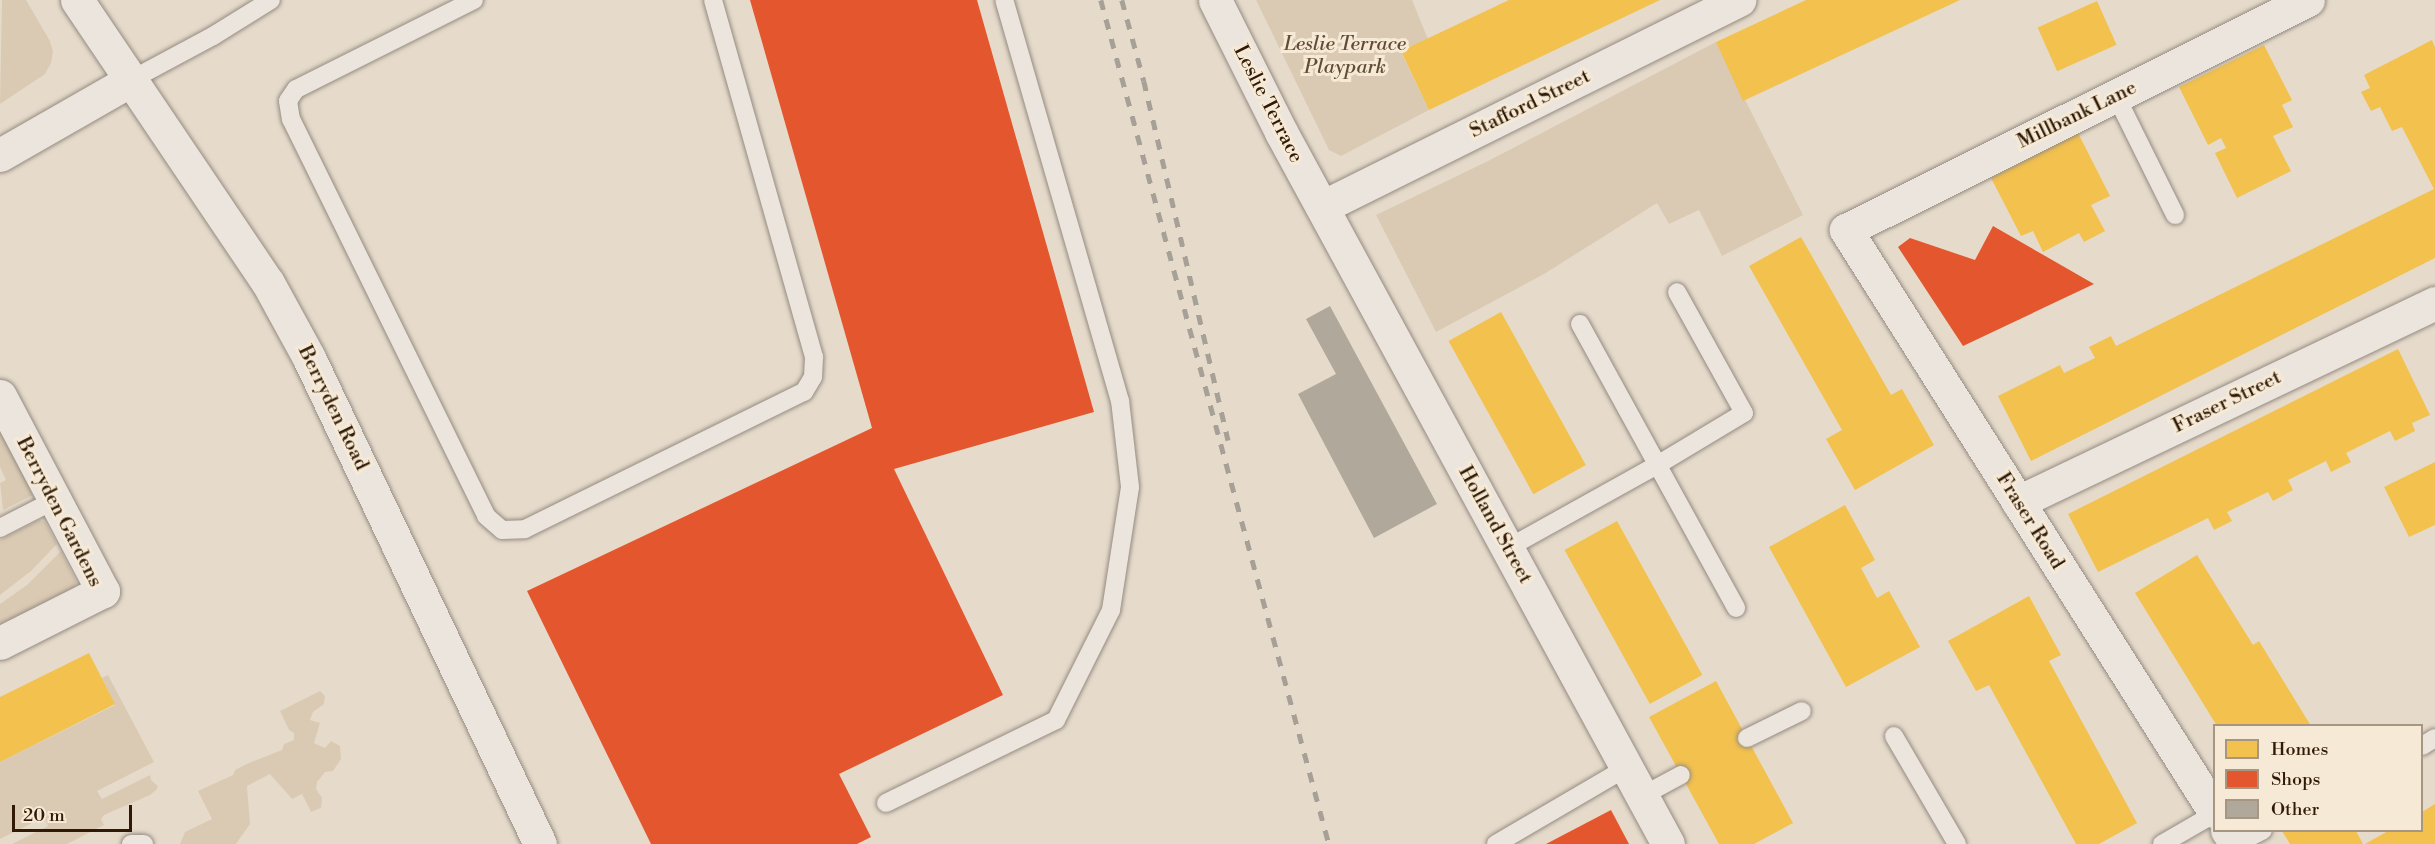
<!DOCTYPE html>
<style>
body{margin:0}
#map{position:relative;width:2435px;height:844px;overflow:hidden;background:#e6dbcb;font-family:"Libre Bodoni",serif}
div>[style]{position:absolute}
.green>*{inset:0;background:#dacab3}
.homes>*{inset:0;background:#f2c14e;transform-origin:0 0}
.shops>*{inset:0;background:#e4572e}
.building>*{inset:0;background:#b1a89c}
.roads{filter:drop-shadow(0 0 2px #958b80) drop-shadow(0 0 2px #958b80)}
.lane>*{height:18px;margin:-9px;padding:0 9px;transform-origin:9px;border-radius:9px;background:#ebe5dd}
.street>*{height:33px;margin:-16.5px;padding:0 16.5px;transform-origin:16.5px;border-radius:16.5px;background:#ebe5dd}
.secondary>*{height:33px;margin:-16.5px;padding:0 16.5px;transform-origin:16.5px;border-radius:16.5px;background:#ebe5dd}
.rail>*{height:4.5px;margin-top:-2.25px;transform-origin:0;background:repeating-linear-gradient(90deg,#a6a097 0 10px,transparent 0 20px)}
span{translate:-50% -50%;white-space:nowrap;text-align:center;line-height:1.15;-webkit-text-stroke:6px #f6ead6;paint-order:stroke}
.park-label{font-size:20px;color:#604b34;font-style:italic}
.street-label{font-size:20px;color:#301a05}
.legend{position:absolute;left:2213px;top:724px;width:210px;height:108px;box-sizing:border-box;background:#f6ead6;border:2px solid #a79782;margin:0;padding:8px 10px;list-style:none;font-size:18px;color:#301a05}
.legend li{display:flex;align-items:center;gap:12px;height:30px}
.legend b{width:30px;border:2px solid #a79782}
.scale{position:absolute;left:12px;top:805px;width:120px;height:27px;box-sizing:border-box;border:3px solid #301a05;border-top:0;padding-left:8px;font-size:18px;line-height:21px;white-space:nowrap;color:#301a05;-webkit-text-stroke:4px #f6ead6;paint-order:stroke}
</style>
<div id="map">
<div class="green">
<div style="clip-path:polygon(2px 0,26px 0,50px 41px,53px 52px,51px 63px,45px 74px,0 104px)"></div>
<div style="clip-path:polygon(1256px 0,1412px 0,1428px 39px,1401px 52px,1429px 110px,1341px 156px,1329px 150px)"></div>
<div style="clip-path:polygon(1716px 42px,1803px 215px,1722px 256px,1699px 210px,1669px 224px,1657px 203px,1544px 274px,1436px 332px,1376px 215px,1486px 162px)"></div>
<div style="clip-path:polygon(0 430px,33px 495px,3px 510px,0 483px,6px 480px,0 467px)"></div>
<div style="clip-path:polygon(39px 520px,45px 522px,57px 544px,31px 571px,0 595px,0 540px)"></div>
<div style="clip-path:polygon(61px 551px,76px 581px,75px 588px,0 626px,0 604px,27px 585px)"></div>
<div style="clip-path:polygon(108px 675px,154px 762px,97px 791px,102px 799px,150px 775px,151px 780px,158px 786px,157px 789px,150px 795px,104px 815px,101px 819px,104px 825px,67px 844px,12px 844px,48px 826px,44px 817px,0 839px,0 762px,115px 705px,102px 678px)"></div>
<div style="clip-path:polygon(320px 691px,325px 696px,324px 704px,313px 712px,310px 720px,320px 723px,314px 743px,325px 748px,331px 741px,340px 746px,341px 759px,333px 771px,325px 772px,317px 782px,316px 789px,322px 798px,321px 808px,311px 812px,302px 794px,292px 799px,270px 774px,247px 786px,250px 824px,236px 844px,180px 844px,185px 832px,212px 819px,198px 791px,233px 775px,235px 770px,249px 763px,282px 750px,284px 744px,294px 740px,294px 733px,289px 730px,280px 711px)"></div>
</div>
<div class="homes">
<div style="clip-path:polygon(1509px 0,1660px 0,1429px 110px,1401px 51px)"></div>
<div style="clip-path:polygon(1806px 0,1960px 0,1743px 101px,1716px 42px)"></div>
<div style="left:2097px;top:1px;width:48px;height:65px;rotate:66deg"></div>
<div style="clip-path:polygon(2432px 40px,2435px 47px,2435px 258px,2031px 461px,1998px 396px,2060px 365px,2064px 373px,2095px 358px,2089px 347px,2111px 336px,2116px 346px,2434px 189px,2402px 127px,2392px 131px,2380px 107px,2371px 111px,2361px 92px,2370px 88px,2364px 75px)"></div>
<div style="clip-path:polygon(2264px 45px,2292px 100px,2282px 105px,2293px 127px,2273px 136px,2291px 171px,2237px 198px,2215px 153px,2226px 148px,2221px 138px,2208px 145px,2179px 87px)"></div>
<div style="clip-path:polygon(2078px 133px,2110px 196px,2091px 205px,2105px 231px,2084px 242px,2079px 233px,2043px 252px,2033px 231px,2021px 236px,1991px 178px)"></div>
<div style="clip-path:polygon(1801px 237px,1891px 395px,1902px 389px,1934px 445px,1855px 490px,1826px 439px,1842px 430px,1749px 266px)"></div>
<div style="left:1501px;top:312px;width:175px;height:60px;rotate:61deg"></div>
<div style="clip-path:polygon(2398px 349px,2430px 415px,2412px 423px,2415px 431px,2395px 441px,2390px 431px,2346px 453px,2351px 462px,2331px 472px,2326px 461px,2288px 480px,2293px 490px,2273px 501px,2268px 492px,2227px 512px,2232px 521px,2214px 530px,2208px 518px,2098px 572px,2068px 514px)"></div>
<div style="clip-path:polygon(2435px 462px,2435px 525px,2409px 537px,2384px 487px)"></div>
<div style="clip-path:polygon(1845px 505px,1875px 560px,1861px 568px,1877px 598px,1889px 591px,1920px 647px,1846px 687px,1769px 547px)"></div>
<div style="left:1617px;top:521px;width:176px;height:60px;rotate:61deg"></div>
<div style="clip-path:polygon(2197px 555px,2253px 645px,2259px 641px,2311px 726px,2217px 726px,2135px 593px)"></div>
<div style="clip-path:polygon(2029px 596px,2061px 655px,2049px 661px,2137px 823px,2099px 844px,2076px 844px,1989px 685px,1976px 691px,1948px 641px)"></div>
<div style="clip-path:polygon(89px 653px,115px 704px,0 762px,0 697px)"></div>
<div style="clip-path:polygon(1716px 681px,1793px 823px,1754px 844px,1719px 844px,1649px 717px)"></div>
<div style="clip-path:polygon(2435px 804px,2435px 844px,2365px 844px,2388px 831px,2421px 831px,2422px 812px)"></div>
<div style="clip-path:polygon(2282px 831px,2356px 831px,2363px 844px,2290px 844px)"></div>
</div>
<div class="shops">
<div style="clip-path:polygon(750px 0,977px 0,1094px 412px,894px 469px,1003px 695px,839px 774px,871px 837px,857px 844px,651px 844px,527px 591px,872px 428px)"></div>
<div style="clip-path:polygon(1993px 226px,2094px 284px,1963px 346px,1898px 247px,1910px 238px,1975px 260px)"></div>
<div style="clip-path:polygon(1611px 810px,1629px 844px,1546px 844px)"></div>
</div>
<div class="building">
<div style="clip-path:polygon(1330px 306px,1437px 504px,1374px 538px,1298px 394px,1336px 374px,1306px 319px)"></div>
</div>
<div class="roads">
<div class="lane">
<div style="left:474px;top:0;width:199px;rotate:153.4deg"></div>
<div style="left:296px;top:89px;width:14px;rotate:124deg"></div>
<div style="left:288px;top:101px;width:18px;rotate:81deg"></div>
<div style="left:291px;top:119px;width:442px;rotate:63.8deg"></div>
<div style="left:486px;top:516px;width:21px;rotate:41deg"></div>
<div style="left:502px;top:530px;width:23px;rotate:-2deg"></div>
<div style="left:525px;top:529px;width:311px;rotate:-26.2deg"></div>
<div style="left:804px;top:392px;width:17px;rotate:-59deg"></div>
<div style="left:813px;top:377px;width:20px;rotate:-87deg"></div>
<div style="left:814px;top:357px;width:371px;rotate:-105.8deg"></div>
<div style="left:131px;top:80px;width:93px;rotate:-28.2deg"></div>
<div style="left:213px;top:36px;width:68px;rotate:-31.8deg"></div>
<div style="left:2116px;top:96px;width:133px;rotate:63.6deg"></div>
<div style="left:1580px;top:324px;width:324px;rotate:61.2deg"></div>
<div style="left:0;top:528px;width:62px;rotate:-27deg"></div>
<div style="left:1508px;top:548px;width:173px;rotate:-29.1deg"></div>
<div style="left:1659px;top:464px;width:99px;rotate:-31deg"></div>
<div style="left:1744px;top:413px;width:138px;rotate:-119deg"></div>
<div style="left:1894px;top:736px;width:125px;rotate:59.7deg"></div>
<div style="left:1747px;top:738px;width:61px;rotate:-26.1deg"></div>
<div style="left:2422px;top:746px;width:15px;rotate:-32deg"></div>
<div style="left:1642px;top:796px;width:44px;rotate:-28.3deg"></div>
<div style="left:886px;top:803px;width:189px;rotate:-26deg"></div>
<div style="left:1056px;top:720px;width:123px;rotate:-63.4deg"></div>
<div style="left:1111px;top:610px;width:124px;rotate:-81.2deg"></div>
<div style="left:1130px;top:487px;width:87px;rotate:-96.6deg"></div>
<div style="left:1120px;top:401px;width:417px;rotate:-106.1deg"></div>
<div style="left:131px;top:844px;width:13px"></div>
<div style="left:1496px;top:844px;width:151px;rotate:-30.3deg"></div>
<div style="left:2162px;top:844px;width:60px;rotate:-30deg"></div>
<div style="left:2236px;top:844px;width:30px;rotate:-27deg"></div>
</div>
<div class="street">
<div style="left:1215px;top:0;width:148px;rotate:63.4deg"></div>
<div style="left:1281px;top:132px;width:810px;rotate:61.47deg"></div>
<div style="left:0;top:155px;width:151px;rotate:-29.8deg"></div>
<div style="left:1322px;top:207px;width:466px;rotate:-26.4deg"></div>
<div style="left:0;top:396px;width:221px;rotate:62.2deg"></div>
<div style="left:103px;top:591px;width:115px;rotate:153.2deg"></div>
<div style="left:2018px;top:502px;width:462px;rotate:-25.5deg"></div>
<div style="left:2214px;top:811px;width:688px;rotate:-122.35deg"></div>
<div style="left:1846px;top:230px;width:516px;rotate:-26.47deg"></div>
<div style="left:2227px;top:830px;width:17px;rotate:57deg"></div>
</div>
<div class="secondary">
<div style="left:77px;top:0;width:341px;rotate:56deg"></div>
<div style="left:268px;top:283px;width:85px;rotate:61.3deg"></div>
<div style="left:309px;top:358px;width:538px;rotate:64.58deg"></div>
</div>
</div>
<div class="rail">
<div style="left:1101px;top:0;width:874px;rotate:74.88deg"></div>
<div style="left:1122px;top:0;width:84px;rotate:74.8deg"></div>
<div style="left:1144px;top:81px;width:369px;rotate:76.8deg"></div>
</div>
<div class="park-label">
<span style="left:1345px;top:56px">Leslie Terrace<br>Playpark</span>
</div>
<div class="street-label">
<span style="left:1268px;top:104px;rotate:63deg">Leslie Terrace</span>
<span style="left:1530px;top:104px;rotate:-26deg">Stafford Street</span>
<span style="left:2077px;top:115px;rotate:-26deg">Millbank Lane</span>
<span style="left:2227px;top:402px;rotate:-26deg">Fraser Street</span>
<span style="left:333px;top:408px;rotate:64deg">Berryden Road</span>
<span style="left:59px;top:512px;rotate:63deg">Berryden Gardens</span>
<span style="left:2030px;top:521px;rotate:58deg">Fraser Road</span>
<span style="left:1495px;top:525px;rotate:61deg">Holland Street</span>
</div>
<ul class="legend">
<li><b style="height:16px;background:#f2c14e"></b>Homes</li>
<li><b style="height:16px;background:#e4572e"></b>Shops</li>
<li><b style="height:16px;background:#b1a89c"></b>Other</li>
</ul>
<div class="scale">20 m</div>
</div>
